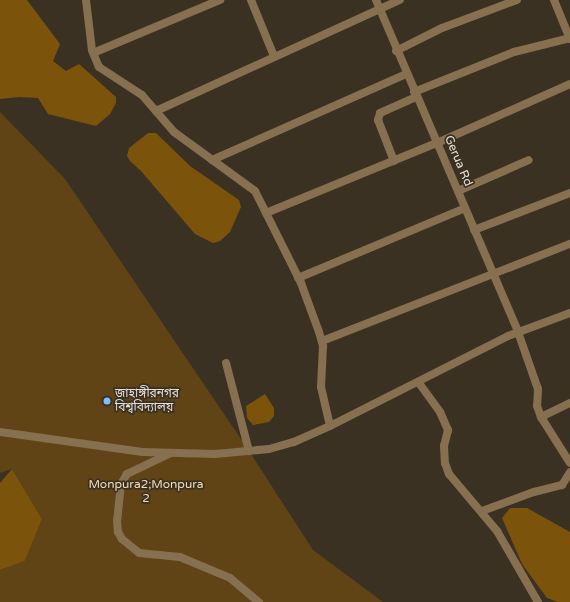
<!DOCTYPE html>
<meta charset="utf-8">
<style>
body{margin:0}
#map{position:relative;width:570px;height:602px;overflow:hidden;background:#3b3123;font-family:"Varela Round","Noto Sans Bengali",sans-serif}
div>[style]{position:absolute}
.green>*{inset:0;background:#604415}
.water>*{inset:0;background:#7b530a}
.minor>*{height:8px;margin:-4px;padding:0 4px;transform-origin:4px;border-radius:4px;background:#867050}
.dots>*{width:11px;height:11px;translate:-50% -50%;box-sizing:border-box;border:2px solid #3b3123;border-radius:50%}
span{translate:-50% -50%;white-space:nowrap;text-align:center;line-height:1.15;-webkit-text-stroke:3.5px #3b3123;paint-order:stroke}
.street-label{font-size:12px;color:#e5dfd6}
.poi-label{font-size:12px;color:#e5dfd6}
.left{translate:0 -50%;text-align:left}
.park-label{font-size:12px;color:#f7dbb4}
</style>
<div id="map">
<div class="green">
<div style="clip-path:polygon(0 112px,65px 179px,249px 451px,313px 550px,383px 602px,0 602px,0 570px,25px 561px,42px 519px,12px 469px,0 473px)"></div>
</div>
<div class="water">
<div style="clip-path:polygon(0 0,27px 0,60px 44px,53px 61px,66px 71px,79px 64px,116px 97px,116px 103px,110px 114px,96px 126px,48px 114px,38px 98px,19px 97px,0 99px)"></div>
<div style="clip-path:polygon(148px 133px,156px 133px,190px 166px,239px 200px,241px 207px,230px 232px,220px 241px,213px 243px,195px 234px,141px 171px,130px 161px,127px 156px,129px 148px)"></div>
<div style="clip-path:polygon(265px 394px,274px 408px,274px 416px,269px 422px,253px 425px,247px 418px,246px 406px)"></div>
<div style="clip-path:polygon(12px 469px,42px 519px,25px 561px,0 570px,0 483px)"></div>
<div style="clip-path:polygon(510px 508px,527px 508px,570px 532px,570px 602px,558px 602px,547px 598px,522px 564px,502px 518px)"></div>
</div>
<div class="minor">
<div style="left:86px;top:0;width:50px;rotate:83.2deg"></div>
<div style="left:92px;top:50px;width:18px;rotate:68deg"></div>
<div style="left:99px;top:67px;width:51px;rotate:33.1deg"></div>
<div style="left:142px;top:95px;width:49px;rotate:49.1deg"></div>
<div style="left:174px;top:132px;width:100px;rotate:36.1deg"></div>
<div style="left:255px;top:191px;width:103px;rotate:63.4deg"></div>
<div style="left:301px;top:283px;width:52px;rotate:69.8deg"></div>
<div style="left:319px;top:332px;width:15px;rotate:74deg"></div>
<div style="left:323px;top:346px;width:41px;rotate:92.8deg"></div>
<div style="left:321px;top:387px;width:40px;rotate:77deg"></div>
<div style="left:251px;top:0;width:61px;rotate:67.7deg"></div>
<div style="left:376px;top:0;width:361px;rotate:66.8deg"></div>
<div style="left:518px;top:332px;width:60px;rotate:70.7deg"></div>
<div style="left:538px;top:389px;width:17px;rotate:93deg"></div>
<div style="left:537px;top:406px;width:12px;rotate:70deg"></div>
<div style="left:541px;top:417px;width:32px;rotate:-26deg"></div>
<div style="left:554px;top:0;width:42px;rotate:67.7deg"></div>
<div style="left:396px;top:51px;width:51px;rotate:-26.6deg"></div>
<div style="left:442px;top:28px;width:80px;rotate:-20.5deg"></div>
<div style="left:93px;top:53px;width:138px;rotate:-22.7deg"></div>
<div style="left:414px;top:92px;width:108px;rotate:-21.8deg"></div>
<div style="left:514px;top:52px;width:58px;rotate:-14deg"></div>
<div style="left:156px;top:111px;width:268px;rotate:-24.5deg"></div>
<div style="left:212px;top:160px;width:212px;rotate:-23.9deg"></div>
<div style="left:394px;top:161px;width:44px;rotate:-111.3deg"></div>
<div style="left:378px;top:120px;width:7px;rotate:-74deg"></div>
<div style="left:380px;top:113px;width:39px;rotate:-24deg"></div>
<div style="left:458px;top:191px;width:77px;rotate:-23.6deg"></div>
<div style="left:266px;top:213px;width:185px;rotate:-22.3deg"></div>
<div style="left:437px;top:143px;width:145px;rotate:-23.9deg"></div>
<div style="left:474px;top:230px;width:103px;rotate:-21.1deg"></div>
<div style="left:298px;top:278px;width:181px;rotate:-22.7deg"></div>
<div style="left:322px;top:341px;width:266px;rotate:-21.4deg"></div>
<div style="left:226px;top:363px;width:91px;rotate:75.4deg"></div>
<div style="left:419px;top:383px;width:36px;rotate:54deg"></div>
<div style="left:440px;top:412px;width:20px;rotate:66deg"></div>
<div style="left:448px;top:430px;width:16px;rotate:104deg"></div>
<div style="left:444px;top:446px;width:17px;rotate:87deg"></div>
<div style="left:445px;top:463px;width:12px;rotate:70deg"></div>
<div style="left:449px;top:474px;width:75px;rotate:49.9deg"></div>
<div style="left:497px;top:531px;width:82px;rotate:60deg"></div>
<div style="left:541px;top:417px;width:54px;rotate:57.8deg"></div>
<div style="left:0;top:432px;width:144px;rotate:8deg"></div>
<div style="left:143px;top:452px;width:72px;rotate:1.6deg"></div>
<div style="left:215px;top:454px;width:54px;rotate:-5.3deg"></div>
<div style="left:269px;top:449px;width:26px;rotate:-16deg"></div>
<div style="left:294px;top:442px;width:39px;rotate:-24deg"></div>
<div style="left:330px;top:426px;width:199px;rotate:-26.8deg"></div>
<div style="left:508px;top:336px;width:66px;rotate:-20.4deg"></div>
<div style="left:169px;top:454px;width:47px;rotate:154.5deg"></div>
<div style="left:127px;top:474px;width:12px;rotate:121deg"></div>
<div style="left:121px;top:484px;width:37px;rotate:96deg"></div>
<div style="left:117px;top:521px;width:11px;rotate:85deg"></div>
<div style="left:118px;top:532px;width:8px;rotate:60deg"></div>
<div style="left:122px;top:539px;width:22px;rotate:39deg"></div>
<div style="left:139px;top:553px;width:41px;rotate:5.6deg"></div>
<div style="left:180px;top:557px;width:54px;rotate:22.8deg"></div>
<div style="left:230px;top:578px;width:38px;rotate:40deg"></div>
<div style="left:482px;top:511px;width:55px;rotate:-20.1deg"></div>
<div style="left:534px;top:492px;width:29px;rotate:-14deg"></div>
<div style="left:562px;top:485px;width:15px;rotate:-58deg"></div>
</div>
<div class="dots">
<div style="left:107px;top:401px;background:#85bbfb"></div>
</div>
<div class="street-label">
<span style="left:458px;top:161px;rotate:67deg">Gerua Rd</span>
</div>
<div class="poi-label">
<span class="left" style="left:115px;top:401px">জাহাঙ্গীরনগর<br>বিশ্ববিদ্যালয়</span>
</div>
<div class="park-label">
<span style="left:146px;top:492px">Monpura2;Monpura<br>2</span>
</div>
</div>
